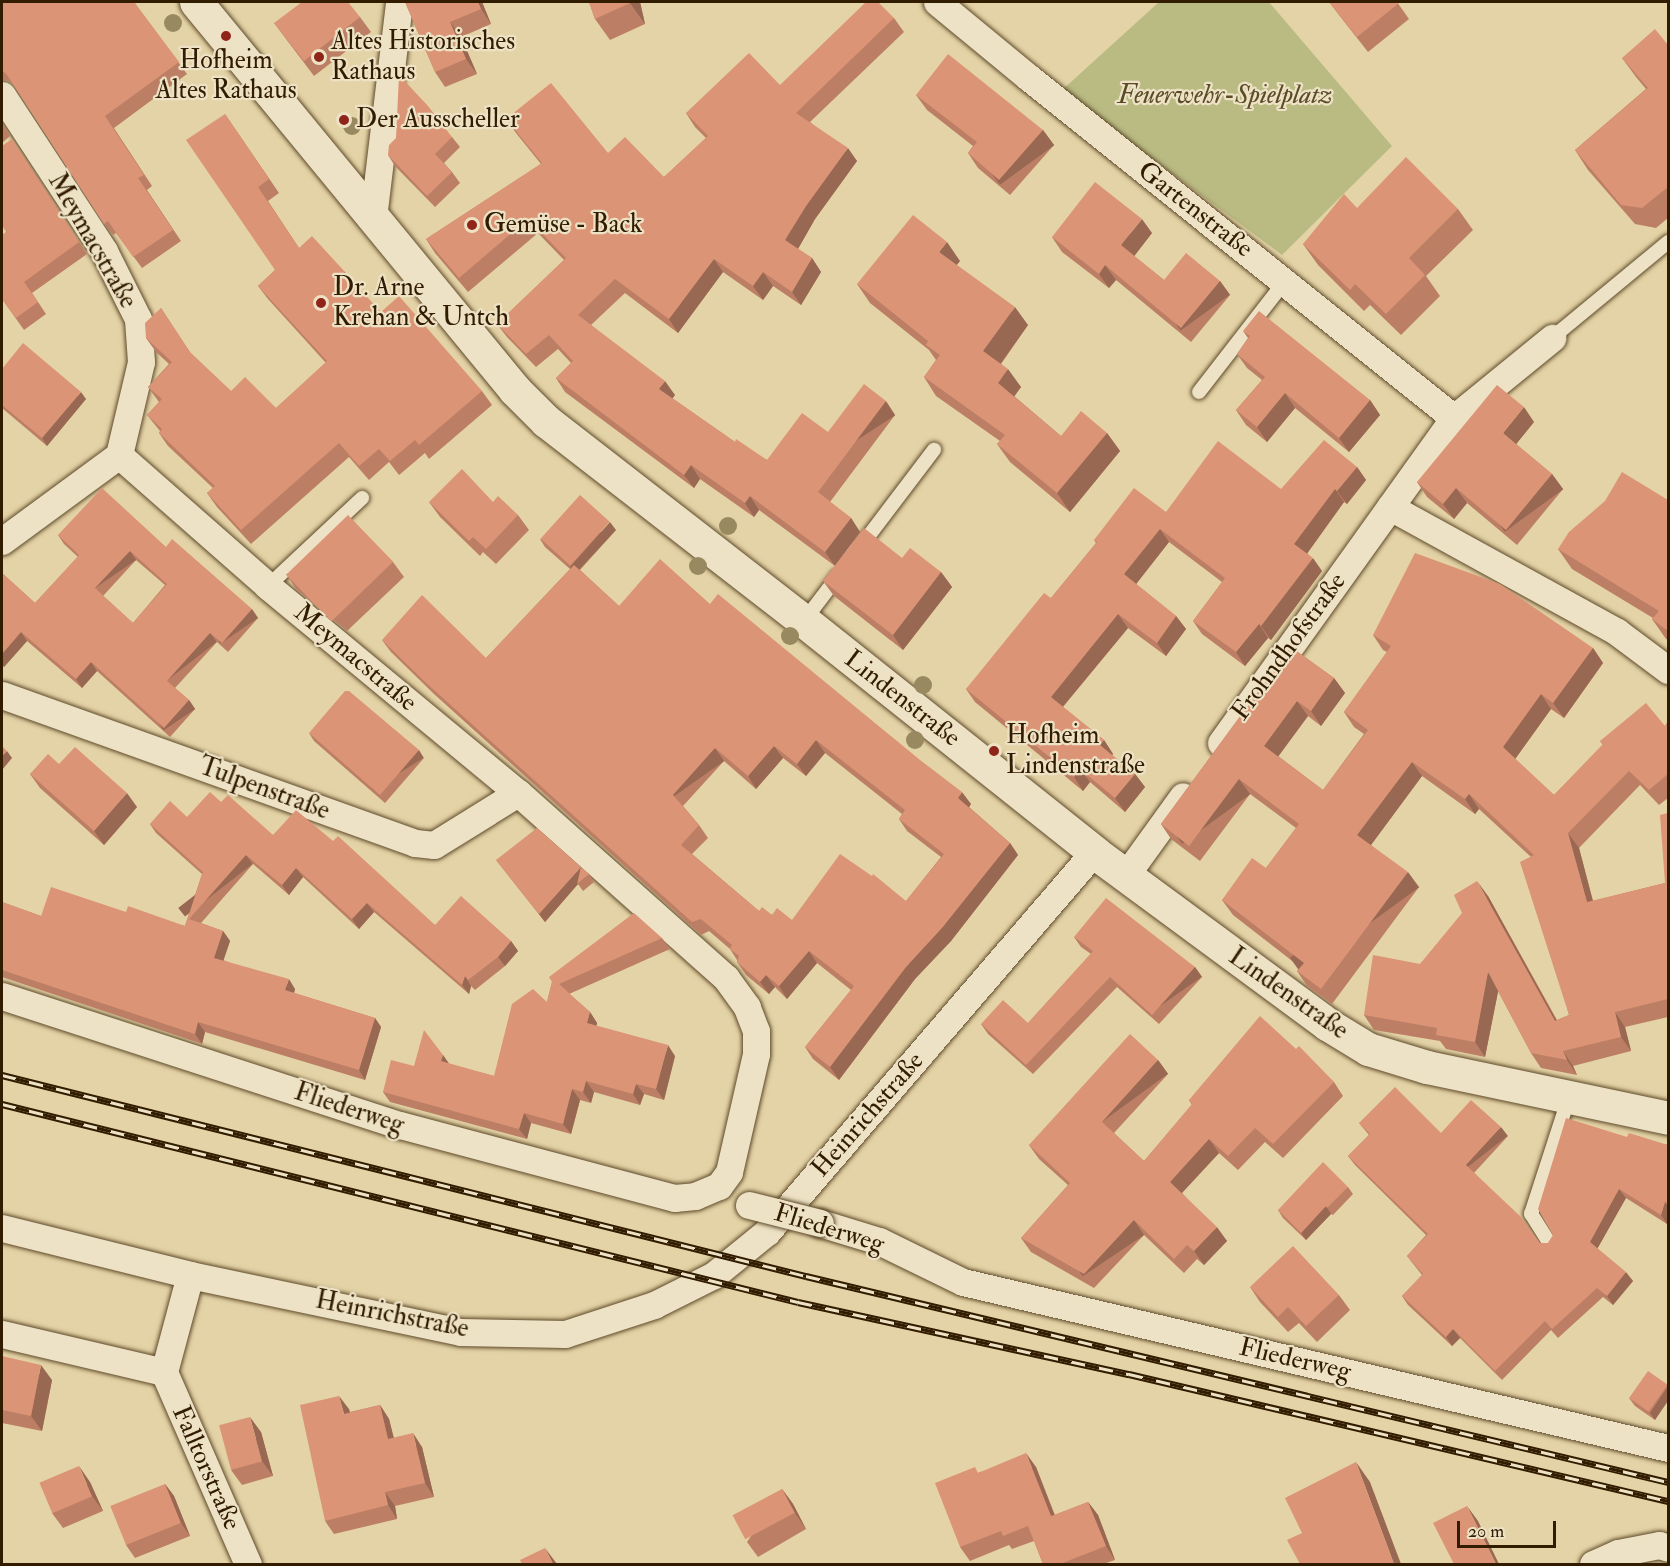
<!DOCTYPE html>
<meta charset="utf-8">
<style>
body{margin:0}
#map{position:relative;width:1670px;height:1566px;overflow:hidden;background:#e4d3a6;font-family:"IM FELL Double Pica",serif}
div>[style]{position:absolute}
.green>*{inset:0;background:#b9bb83}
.roads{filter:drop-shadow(0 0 2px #5e4a2a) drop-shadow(0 0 2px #5e4a2a)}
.lane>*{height:14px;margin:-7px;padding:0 7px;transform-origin:7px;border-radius:7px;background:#ede2c5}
.street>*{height:27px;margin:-13.5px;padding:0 13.5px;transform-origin:13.5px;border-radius:13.5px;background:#ede2c5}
.secondary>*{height:33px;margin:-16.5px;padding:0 16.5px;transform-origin:16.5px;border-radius:16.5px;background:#ede2c5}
.rail>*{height:7px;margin-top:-3.5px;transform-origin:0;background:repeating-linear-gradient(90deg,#ede2c5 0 14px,#311c00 0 28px);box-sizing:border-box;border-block:2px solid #311c00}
.bridges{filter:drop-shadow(0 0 2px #5e4a2a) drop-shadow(0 0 2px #5e4a2a)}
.street-bridge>*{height:27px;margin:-13.5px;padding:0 13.5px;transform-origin:13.5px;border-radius:13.5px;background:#ede2c5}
.trees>*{width:18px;height:18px;margin:-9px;border-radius:50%;background:#988960}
.wall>*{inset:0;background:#bc7f65}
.shaded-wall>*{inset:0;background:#996852;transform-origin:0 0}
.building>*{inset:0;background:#db9475;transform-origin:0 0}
.dots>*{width:16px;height:16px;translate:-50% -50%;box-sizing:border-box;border:3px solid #ede2c5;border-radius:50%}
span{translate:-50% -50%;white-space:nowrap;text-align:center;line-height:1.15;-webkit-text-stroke:4.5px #ede2c5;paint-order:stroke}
.poi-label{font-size:26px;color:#311c00}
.left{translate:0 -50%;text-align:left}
.park-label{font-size:26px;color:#5a4c27;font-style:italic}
.street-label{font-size:26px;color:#311c00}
.frame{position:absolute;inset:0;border:3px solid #311c00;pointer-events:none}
.scale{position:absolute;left:1457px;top:1521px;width:99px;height:27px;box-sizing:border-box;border:3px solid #311c00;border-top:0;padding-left:8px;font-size:18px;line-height:21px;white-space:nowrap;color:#311c00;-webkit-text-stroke:4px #ede2c5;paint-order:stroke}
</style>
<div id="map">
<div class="green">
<div style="clip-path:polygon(1159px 2px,1269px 2px,1392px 146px,1282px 255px,1061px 91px)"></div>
</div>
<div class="roads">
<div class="lane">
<div style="left:1552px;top:338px;width:151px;rotate:-39.6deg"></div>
<div style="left:1199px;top:392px;width:140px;rotate:-52.2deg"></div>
<div style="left:861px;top:546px;width:121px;rotate:-52.8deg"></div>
<div style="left:268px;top:586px;width:129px;rotate:-43.1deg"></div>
<div style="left:804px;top:621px;width:56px;rotate:-52.9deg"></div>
<div style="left:1550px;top:1244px;width:36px;rotate:-122deg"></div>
<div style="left:1531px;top:1214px;width:123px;rotate:-72deg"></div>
</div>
<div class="street">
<div style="left:937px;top:2px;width:118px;rotate:39.5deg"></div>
<div style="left:1028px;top:77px;width:546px;rotate:38.68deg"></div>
<div style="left:2px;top:95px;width:186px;rotate:56.8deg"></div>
<div style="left:104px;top:251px;width:76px;rotate:63.4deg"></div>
<div style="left:138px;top:319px;width:43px;rotate:86deg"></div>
<div style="left:141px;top:362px;width:96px;rotate:103.3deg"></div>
<div style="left:373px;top:218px;width:218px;rotate:-83.1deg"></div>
<div style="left:1390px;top:507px;width:259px;rotate:28.8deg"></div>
<div style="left:1617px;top:632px;width:64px;rotate:36.7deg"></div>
<div style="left:2px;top:541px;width:145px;rotate:-36.3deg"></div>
<div style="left:2px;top:695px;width:439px;rotate:19.7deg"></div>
<div style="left:415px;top:843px;width:19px;rotate:6deg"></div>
<div style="left:434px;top:845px;width:99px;rotate:-31.8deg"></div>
<div style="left:1221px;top:743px;width:400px;rotate:-54.4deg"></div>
<div style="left:1454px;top:418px;width:127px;rotate:-39.2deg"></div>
<div style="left:1126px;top:875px;width:97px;rotate:-54.2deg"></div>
<div style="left:2px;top:996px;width:418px;rotate:18deg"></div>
<div style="left:400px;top:1125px;width:284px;rotate:14.9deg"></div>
<div style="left:674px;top:1198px;width:21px;rotate:-5deg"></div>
<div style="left:695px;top:1196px;width:26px;rotate:-23deg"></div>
<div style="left:719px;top:1186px;width:17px;rotate:-54deg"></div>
<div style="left:729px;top:1172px;width:121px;rotate:-77.1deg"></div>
<div style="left:756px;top:1054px;width:23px;rotate:-90deg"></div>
<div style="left:756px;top:1031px;width:26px;rotate:-111deg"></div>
<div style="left:747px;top:1007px;width:36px;rotate:-126deg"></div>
<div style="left:726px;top:978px;width:278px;rotate:-138.3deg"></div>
<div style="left:518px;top:793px;width:325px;rotate:-140.4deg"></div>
<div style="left:268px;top:586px;width:198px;rotate:-138.7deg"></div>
<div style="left:820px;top:1223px;width:62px;rotate:17deg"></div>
<div style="left:879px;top:1241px;width:93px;rotate:26deg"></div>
<div style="left:963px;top:1282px;width:724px;rotate:13.25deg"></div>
<div style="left:2px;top:1228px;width:194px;rotate:14deg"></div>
<div style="left:190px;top:1275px;width:276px;rotate:11.9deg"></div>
<div style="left:460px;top:1332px;width:105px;rotate:1.1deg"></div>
<div style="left:565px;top:1334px;width:94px;rotate:-18deg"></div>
<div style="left:654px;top:1305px;width:67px;rotate:-26.6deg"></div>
<div style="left:714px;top:1275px;width:68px;rotate:-39.1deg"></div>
<div style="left:767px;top:1232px;width:501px;rotate:-49.29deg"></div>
<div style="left:2px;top:1334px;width:166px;rotate:13.2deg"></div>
<div style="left:164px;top:1372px;width:210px;rotate:66.4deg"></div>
<div style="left:164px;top:1372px;width:100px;rotate:-75deg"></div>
<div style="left:1593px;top:1564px;width:27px;rotate:-24deg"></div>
<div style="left:1618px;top:1553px;width:42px;rotate:-11deg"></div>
<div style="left:1659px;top:1545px;width:9px;rotate:18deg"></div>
</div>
<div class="secondary">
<div style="left:196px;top:2px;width:502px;rotate:50.57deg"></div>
<div style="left:515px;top:390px;width:44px;rotate:45deg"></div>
<div style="left:546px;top:421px;width:326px;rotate:37.8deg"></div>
<div style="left:804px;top:621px;width:371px;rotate:38.5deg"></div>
<div style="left:1094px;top:852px;width:290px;rotate:36.4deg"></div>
<div style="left:1327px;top:1024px;width:48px;rotate:31.4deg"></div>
<div style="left:1368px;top:1049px;width:62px;rotate:17deg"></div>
<div style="left:1427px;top:1067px;width:246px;rotate:11.9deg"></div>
</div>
</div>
<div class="rail">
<div style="left:2px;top:1075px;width:829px;rotate:14.04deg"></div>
<div style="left:806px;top:1276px;width:886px;rotate:13.44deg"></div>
<div style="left:2px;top:1104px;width:820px;rotate:13.97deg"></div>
<div style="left:798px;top:1302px;width:339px;rotate:12.3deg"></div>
<div style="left:1129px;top:1374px;width:554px;rotate:13.26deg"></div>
</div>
<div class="bridges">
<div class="street-bridge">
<div style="left:749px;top:1205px;width:73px;rotate:14.2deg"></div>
</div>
</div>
<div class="trees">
<div style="left:173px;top:23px"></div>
<div style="left:352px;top:126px"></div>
<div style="left:728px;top:526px"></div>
<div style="left:698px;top:566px"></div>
<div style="left:790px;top:636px"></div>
<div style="left:923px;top:685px"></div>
<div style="left:915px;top:740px"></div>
</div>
<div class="wall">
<div style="clip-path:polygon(2px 2px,134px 2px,187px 74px,114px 128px,152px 186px,147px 190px,181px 241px,142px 268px,116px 233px,113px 235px,104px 224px,14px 85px,9px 81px,2px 80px)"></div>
<div style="clip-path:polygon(405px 2px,482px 2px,491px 24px,461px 37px,477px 74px,445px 87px,435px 72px)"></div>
<div style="clip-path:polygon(589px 2px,640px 2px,645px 24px,610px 40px,595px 19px)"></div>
<div style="clip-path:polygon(1329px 2px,1397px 2px,1409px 19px,1368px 52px,1339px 15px)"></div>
<div style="clip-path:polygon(360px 17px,371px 32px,314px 76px,274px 23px)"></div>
<div style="clip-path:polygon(894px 18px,904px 32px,810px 122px,857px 161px,815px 219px,798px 249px,812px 258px,821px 272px,801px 305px,773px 286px,763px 300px,723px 272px,678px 333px,625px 293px,591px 325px,675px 395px,672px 398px,735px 442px,767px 460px,828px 432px,895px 415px,830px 502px,851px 518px,860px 532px,835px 566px,759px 510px,754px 517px,700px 479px,694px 488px,565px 392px,556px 378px,571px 363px,558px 349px,536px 367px,507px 337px,497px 324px,564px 260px,538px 233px,468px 292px,435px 253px,426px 239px,541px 164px,516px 133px,506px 119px,608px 153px,664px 177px,706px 138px,695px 127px,686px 113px,780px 85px)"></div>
<div style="clip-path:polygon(1668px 45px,1668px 218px,1656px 228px,1635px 224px,1588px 170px,1575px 150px,1646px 89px,1636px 77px,1622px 58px)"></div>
<div style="clip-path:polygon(916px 95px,1043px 130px,1054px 145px,1010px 195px,978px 168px,968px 153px,973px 146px,927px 110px)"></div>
<div style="clip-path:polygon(225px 114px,279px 193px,268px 201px,299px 248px,345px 272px,354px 286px,381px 312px,482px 391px,492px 405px,429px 459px,425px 453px,399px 475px,389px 462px,369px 480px,349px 457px,251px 544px,217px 507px,207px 493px,213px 488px,168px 446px,159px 433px,160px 431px,147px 415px,159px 402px,148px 387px,169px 364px,156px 352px,146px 338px,161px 308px,191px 354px,231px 391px,276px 408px,326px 363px,268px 299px,258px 286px,275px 270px)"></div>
<div style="clip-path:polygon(2px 122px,10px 136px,2px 143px)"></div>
<div style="clip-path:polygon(452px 137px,460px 147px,444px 163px,452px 172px,460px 183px,435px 207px,395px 166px,388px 155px)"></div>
<div style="clip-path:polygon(20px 151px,87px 254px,32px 293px,46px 314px,24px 330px,2px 299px,6px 232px)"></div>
<div style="clip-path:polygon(1357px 208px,1458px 209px,1473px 230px,1426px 276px,1440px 296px,1401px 335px,1370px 305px,1364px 311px,1318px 265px,1303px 244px)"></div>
<div style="clip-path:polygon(1152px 233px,1134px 256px,1164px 280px,1220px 281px,1230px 295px,1191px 342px,1116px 280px,1109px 288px,1062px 252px,1052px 237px)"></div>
<div style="clip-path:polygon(960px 261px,956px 265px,1028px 325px,1001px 364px,1021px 387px,1014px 396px,1061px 436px,1107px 433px,1120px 451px,1070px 512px,1010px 462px,997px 444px,1000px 441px,936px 396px,924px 377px,936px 360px,929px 350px,870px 303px,857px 284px)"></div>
<div style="clip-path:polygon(1243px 331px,1370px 400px,1380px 415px,1349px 452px,1295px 408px,1267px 442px,1246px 425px,1236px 410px,1262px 380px,1247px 368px,1237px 354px,1248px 338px)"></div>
<div style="clip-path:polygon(2px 369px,86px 399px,47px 446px,2px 408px)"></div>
<div style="clip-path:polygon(1534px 422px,1516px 444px,1552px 474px,1563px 489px,1517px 545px,1467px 503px,1454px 519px,1427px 497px,1417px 482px)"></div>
<div style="clip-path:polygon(1357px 467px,1366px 480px,1347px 504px,1344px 502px,1307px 553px,1322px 571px,1271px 640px,1268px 638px,1245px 666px,1202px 634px,1193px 621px,1222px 582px,1169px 542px,1136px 584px,1176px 616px,1186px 629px,1166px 656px,1128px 628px,1063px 707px,1104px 740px,1113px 754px,1112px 755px,1135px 774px,1145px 787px,1125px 812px,1090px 782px,1083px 791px,975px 702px,966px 689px,1051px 598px,1096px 543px,1094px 540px,1166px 512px,1281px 489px)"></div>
<div style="clip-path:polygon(1668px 500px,1668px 640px,1666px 639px,1652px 619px,1653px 618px,1572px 569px,1558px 549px)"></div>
<div style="clip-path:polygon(429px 502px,493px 502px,518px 515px,529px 530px,496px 564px,483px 552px,480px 556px,440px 517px)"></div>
<div style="clip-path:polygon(evenodd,616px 530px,580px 570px,619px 606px,710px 604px,971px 804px,969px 807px,1010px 843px,1018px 855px,951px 941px,915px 979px,839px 1080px,813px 1059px,805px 1047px,851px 990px,817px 963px,787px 999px,775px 987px,769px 994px,746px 975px,737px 962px,737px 960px,730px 949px,709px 931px,701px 935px,434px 694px,391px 652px,382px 640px,486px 658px,570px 569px,545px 547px,540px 539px,616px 530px,825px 753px,902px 814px,899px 819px,907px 831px,941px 857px,906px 901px,792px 920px,759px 911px,692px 854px,708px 838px,699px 825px,683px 806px,724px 761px,756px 789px,783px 758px,806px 776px,825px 753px)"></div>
<div style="clip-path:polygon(evenodd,58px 535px,166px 547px,258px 618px,228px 652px,217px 642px,175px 688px,189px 700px,195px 709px,170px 737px,97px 671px,82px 688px,27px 641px,4px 667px,2px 665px,2px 573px,35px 603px,78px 557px,64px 544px,58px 535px,136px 560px,165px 585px,133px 623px,103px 596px,136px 560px)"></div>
<div style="clip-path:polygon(902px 558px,941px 572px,952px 587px,903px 650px,834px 596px,823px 581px)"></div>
<div style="clip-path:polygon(393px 562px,404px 577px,347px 631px,296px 589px,286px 574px)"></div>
<div style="clip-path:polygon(1373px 635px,1593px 648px,1603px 663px,1564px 718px,1551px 709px,1515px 759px,1554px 795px,1603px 745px,1600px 741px,1665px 726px,1668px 721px,1668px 798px,1659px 805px,1640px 785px,1579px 848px,1593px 901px,1665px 883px,1668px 813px,1668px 1017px,1625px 1027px,1631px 1051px,1573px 1066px,1577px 1075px,1541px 1068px,1531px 1053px,1498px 991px,1485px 1057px,1446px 1049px,1440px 1041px,1374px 1030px,1364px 1015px,1420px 964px,1488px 896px,1557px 1020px,1569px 1015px,1531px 857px,1479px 809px,1475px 814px,1422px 776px,1371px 845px,1419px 887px,1332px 1004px,1307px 986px,1297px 971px,1300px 967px,1233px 915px,1222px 900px,1266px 868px,1296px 828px,1250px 794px,1200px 861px,1171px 839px,1161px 824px,1291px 647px,1334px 678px,1345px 693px,1321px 726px,1308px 716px,1278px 756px,1323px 790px,1364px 734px,1354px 727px,1344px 712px,1387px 652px,1383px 650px)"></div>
<div style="clip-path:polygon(309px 733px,424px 758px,385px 803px,314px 741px)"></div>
<div style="clip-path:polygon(59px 764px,137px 807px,104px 845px,40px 788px,30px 774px)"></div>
<div style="clip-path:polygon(221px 802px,273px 835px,435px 925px,511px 941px,518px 951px,505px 966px,475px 990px,471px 986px,469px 994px,374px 912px,359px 929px,303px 877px,289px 895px,253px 864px,201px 923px,223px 931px,230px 941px,223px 960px,295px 989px,294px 993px,375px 1018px,381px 1027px,365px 1080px,205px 1032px,202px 1044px,2px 977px,2px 902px,41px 916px,126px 912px,185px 926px,202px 874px,156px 833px,150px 824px,187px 817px)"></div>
<div style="clip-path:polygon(496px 860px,589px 874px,594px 882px,583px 891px,578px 884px,545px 922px)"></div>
<div style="clip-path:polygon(1074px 937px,1195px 967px,1202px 977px,1159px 1024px,1117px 987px,1033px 1074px,988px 1034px,981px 1024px,1028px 1023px,1091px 954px,1081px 947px)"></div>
<div style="clip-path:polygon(662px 938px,670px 949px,569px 994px,590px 1012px,597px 1023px,596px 1026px,675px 1056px,664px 1100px,644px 1094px,640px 1105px,594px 1092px,591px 1103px,580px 1100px,571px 1134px,531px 1123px,527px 1139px,390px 1102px,383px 1092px,414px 1066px,443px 1055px,449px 1064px,494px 1076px,547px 1002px,552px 982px)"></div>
<div style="clip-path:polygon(1296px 1049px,1334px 1082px,1343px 1096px,1283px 1158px,1265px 1142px,1238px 1170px,1219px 1153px,1182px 1193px,1227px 1241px,1204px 1265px,1197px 1259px,1184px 1273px,1144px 1235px,1094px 1288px,1031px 1252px,1021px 1238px,1068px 1185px,1039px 1159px,1029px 1145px,1158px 1060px,1168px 1074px,1114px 1133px,1144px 1161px,1192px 1105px,1189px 1100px)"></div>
<div style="clip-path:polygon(1359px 1123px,1441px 1133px,1508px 1136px,1474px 1173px,1540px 1243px,1548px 1243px,1627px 1137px,1668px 1145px,1668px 1220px,1667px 1224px,1626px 1198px,1597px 1249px,1633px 1281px,1613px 1305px,1603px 1297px,1558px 1338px,1551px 1330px,1502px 1380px,1460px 1338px,1452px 1346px,1408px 1305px,1402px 1296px,1422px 1275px,1407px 1256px,1426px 1235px,1355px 1165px,1348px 1156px,1369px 1135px)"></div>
<div style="clip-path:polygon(1348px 1187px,1353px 1194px,1333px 1215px,1331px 1214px,1306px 1240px,1283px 1218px,1278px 1210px)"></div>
<div style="clip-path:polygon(1250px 1287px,1339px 1295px,1350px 1310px,1317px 1342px,1299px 1323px,1288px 1332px,1260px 1302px)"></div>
<div style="clip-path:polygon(2px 1356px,52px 1380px,42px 1431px,2px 1423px)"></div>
<div style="clip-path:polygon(1668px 1385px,1655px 1420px,1635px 1406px,1629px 1398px)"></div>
<div style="clip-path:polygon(380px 1405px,389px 1419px,394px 1438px,422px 1447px,434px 1497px,395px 1506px,397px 1519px,334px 1534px,325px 1521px,349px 1409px,350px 1412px)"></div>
<div style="clip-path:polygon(261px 1432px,273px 1476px,242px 1485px,231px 1470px)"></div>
<div style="clip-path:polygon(1036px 1467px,1055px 1515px,1088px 1502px,1098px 1515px,1115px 1560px,1103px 1564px,1043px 1564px,1034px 1541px,1012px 1549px,1009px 1545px,970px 1561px,960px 1547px,979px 1472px)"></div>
<div style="clip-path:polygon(90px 1482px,103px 1511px,63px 1528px,52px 1513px)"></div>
<div style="clip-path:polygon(165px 1484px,174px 1496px,190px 1536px,135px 1558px,126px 1545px)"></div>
<div style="clip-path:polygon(782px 1489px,793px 1504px,806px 1529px,758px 1557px,747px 1542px)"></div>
</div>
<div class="shaded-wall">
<div style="clip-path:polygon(478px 2px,482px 2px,491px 24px,481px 9px)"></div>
<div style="clip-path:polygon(630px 2px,640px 2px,645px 24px,630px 3px)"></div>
<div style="clip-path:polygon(450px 22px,461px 37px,477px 74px,466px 59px)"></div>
<div style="left:1043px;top:130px;width:19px;height:67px;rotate:54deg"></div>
<div style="clip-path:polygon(848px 148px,857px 161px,815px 219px,795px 254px,785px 240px,806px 206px)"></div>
<div style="clip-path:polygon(1142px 219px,1152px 233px,1132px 259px,1121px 245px)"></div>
<div style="clip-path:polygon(947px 242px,960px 261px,952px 271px,939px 252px)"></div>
<div style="clip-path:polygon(812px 258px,821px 272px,801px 305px,792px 292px)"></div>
<div style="clip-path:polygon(714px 259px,723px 272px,678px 333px,669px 319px)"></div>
<div style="clip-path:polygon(1105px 265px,1116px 280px,1109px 288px,1099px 274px)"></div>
<div style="clip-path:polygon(763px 272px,773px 286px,763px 300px,753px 286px)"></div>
<div style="left:1220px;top:281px;width:17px;height:61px;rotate:54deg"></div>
<div style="clip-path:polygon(1015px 307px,1028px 325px,996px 370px,983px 351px)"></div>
<div style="clip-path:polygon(1008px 369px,1021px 387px,1011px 401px,998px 383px)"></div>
<div style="clip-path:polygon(665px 381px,675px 395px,669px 403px,659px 389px)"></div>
<div style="clip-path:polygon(81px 392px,86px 399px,47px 446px,42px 438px)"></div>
<div style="clip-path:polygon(1285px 393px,1295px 408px,1267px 442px,1257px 427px)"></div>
<div style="clip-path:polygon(1370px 400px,1380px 415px,1349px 452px,1339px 438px)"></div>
<div style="left:886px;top:401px;width:17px;height:114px;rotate:57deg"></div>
<div style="clip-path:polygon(1524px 407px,1534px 422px,1513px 448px,1503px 433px)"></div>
<div style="clip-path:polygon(1107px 433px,1120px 451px,1070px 512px,1057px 493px)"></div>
<div style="clip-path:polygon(691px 465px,700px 479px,694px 488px,684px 475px)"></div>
<div style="clip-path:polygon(1357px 467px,1366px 480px,1347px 504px,1337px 491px)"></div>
<div style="left:1552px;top:474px;width:19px;height:72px;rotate:54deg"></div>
<div style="clip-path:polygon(1456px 488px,1467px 503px,1454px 519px,1443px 504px)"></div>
<div style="clip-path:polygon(1335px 489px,1344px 502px,1304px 558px,1294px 544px)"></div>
<div style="clip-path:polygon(750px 496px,759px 510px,754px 517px,745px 503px)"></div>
<div style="clip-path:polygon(851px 518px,860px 532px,835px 566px,825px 552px)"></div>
<div style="clip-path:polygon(610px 522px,616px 530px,575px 574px,570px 567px)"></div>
<div style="clip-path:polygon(1160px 529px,1169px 542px,1133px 588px,1124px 574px)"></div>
<div style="left:130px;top:551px;width:11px;height:51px;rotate:56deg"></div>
<div style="clip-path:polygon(1313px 558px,1322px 571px,1271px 640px,1261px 626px)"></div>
<div style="clip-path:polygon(941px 572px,952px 587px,903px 650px,893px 635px)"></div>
<div style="left:252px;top:609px;width:11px;height:45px;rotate:56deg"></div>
<div style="clip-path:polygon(1118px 614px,1128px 628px,1060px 710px,1051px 697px)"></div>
<div style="clip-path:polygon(1176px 616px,1186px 629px,1166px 656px,1157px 643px)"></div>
<div style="clip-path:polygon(1259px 624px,1268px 638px,1245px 666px,1236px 652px)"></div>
<div style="clip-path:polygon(21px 632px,27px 641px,4px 667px,2px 663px,2px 654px)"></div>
<div style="left:210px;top:633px;width:11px;height:64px;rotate:52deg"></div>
<div style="clip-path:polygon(1593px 648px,1603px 663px,1564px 718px,1553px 703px)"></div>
<div style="clip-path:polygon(91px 662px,97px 671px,82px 688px,76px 679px)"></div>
<div style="clip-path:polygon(1334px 678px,1345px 693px,1321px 726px,1311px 711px)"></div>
<div style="clip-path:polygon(1541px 694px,1551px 709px,1513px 762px,1503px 747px)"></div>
<div style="left:189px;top:700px;width:11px;height:38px;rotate:56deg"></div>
<div style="clip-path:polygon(1297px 701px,1308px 716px,1275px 761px,1264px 746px)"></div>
<div style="clip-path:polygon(816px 740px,825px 753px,806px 776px,797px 764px)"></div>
<div style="clip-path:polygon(1104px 740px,1113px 754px,1110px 758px,1100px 745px)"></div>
<div style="clip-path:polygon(774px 746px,783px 758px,756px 789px,748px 776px)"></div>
<div style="left:715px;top:748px;width:16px;height:63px;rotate:55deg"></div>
<div style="left:419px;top:750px;width:9px;height:60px;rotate:58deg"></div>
<div style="clip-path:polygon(7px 751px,12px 758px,2px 770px,2px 756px)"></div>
<div style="clip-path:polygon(1412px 762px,1422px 776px,1368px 849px,1357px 835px)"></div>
<div style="clip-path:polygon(1080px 769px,1090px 782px,1083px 791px,1074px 777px)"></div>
<div style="clip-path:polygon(1135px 774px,1145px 787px,1125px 812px,1115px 798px)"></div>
<div style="left:1239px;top:779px;width:19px;height:84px;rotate:54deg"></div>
<div style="clip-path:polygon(962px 792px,971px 804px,967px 810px,958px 798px)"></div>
<div style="clip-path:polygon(127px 793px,137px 807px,104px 845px,94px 831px)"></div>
<div style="clip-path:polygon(1469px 794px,1479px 809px,1475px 814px,1465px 799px)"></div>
<div style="clip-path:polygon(1568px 833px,1579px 848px,1597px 917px,1587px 902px)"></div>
<div style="clip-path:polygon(1010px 843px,1018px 855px,951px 941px,915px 979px,839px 1080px,830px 1067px,906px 967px)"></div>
<div style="left:246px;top:855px;width:11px;height:86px;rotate:52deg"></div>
<div style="clip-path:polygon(581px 867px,578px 884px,545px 922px,539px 914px)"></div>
<div style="clip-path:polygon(296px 868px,303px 877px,289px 895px,282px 885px)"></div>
<div style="left:1408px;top:872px;width:19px;height:146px;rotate:54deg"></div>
<div style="clip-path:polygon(1477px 881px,1488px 896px,1565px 1036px,1555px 1021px)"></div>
<div style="clip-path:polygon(367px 903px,374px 912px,359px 929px,352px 919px)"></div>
<div style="clip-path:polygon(223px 931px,230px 941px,221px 968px,214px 958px)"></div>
<div style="clip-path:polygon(511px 941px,518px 951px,505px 966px,498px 957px)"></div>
<div style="clip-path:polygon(809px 951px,817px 963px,787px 999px,779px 986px)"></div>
<div style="left:1195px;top:967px;width:12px;height:64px;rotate:55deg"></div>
<div style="clip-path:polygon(1488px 972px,1499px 987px,1485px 1057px,1475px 1042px)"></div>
<div style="clip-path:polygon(766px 975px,775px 987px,769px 994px,760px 982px)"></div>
<div style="clip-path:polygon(465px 976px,471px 986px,469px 994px,462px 985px)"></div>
<div style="clip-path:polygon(289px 979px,295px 989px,292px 1000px,285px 990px)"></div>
<div style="clip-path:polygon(590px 1012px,597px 1023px,595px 1034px,587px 1023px)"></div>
<div style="clip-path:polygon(1615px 1012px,1625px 1027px,1631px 1051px,1621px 1037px)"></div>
<div style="clip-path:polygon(375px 1018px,381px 1027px,365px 1080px,359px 1070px)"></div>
<div style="clip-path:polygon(198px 1022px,205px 1032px,202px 1044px,195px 1034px)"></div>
<div style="clip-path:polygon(668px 1045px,675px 1056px,664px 1100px,656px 1089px)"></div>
<div style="clip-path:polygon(1563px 1051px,1573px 1066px,1577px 1075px,1567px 1060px)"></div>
<div style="clip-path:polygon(443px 1055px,450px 1065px,441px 1061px)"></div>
<div style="left:1158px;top:1060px;width:17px;height:84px;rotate:54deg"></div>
<div style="clip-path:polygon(586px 1081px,594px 1092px,591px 1103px,583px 1092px)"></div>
<div style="clip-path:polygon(636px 1084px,644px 1094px,640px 1105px,633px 1094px)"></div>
<div style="clip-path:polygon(572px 1089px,580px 1100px,571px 1134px,563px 1124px)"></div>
<div style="clip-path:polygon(524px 1113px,531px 1123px,527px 1139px,519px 1129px)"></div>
<div style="left:1501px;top:1127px;width:11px;height:52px;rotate:52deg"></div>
<div style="clip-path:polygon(1209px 1139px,1219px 1153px,1179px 1196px,1170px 1182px)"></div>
<div style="clip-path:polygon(1619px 1189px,1626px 1198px,1596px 1251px,1590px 1242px)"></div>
<div style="clip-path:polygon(1665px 1202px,1668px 1207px,1668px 1220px,1667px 1224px,1661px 1215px)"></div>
<div style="clip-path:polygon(1326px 1206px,1331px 1214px,1306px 1240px,1301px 1233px)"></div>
<div style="left:1134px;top:1220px;width:18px;height:74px;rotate:56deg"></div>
<div style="clip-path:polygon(1217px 1227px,1227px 1241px,1204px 1265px,1194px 1251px)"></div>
<div style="clip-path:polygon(1626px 1272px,1633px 1281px,1613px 1305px,1607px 1296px)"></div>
<div style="clip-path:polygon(1453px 1329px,1460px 1338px,1452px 1346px,1446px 1337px)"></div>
<div style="clip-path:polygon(41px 1365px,52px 1380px,42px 1431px,31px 1416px)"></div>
<div style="clip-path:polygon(1668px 1386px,1668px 1401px,1655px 1420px,1650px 1413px)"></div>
<div style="clip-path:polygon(339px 1396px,349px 1409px,353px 1427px,344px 1414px)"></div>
<div style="clip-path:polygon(380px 1405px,389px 1419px,397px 1452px,388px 1439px)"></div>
<div style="clip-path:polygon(250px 1417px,261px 1432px,273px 1476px,262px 1461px)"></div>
<div style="clip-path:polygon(413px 1433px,422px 1447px,434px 1497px,425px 1483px)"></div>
<div style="clip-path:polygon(1026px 1453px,1036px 1467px,1060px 1530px,1051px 1516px)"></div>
<div style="clip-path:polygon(1356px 1462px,1370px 1482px,1401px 1564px,1394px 1564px)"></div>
<div style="clip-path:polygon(79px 1466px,90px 1482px,103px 1511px,92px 1496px)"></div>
<div style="clip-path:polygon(165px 1484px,174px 1496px,190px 1536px,181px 1523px)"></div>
<div style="clip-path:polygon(782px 1489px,793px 1504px,806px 1529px,795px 1513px)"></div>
<div style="clip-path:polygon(385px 1492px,395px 1506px,397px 1519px,388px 1505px)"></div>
<div style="clip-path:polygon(1088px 1502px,1098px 1515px,1115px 1560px,1106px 1546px)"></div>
<div style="clip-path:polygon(1467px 1506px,1478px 1521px,1499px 1564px,1496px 1564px)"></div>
<div style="clip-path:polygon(545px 1548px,557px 1564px,553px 1564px)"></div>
</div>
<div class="building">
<div style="clip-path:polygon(2px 2px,134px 2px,179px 62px,105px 116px,144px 175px,138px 178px,173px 230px,133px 257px,108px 221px,104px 224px,7px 75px,2px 70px)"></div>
<div style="clip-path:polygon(302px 2px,348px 2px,360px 17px,304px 61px,274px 23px)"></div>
<div style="clip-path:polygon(405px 2px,478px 2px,481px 9px,450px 22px,466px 59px,435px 72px)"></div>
<div style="clip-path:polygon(589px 2px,630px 2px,630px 3px,595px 19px)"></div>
<div style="clip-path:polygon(866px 2px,878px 2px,894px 18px,796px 113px,848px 148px,806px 206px,785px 240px,812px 258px,792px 292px,763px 272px,753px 286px,714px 259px,669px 319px,615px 279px,578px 315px,665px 381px,659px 389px,735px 442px,736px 439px,767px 460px,802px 413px,828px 432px,864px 384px,886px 401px,818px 492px,851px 518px,825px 552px,750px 496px,745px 503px,691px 465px,684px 475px,556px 378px,573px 361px,549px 335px,526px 354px,497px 324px,566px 258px,528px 219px,459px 278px,426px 239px,542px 163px,506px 119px,551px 83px,608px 153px,625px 137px,664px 177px,708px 136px,686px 113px,749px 53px,780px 85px)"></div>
<div style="clip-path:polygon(1329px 2px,1397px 2px,1399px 3px,1357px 37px)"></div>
<div style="clip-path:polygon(1655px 29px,1668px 45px,1668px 187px,1642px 208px,1621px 205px,1575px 150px,1648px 88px,1622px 58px)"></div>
<div style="clip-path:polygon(948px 54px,1043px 130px,999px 180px,968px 153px,977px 142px,916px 95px)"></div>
<div style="clip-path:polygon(399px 75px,428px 106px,452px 137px,435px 154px,452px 172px,427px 196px,388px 155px,389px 145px,396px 138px)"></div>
<div style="clip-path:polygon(225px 114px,269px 179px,258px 187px,299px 248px,312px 236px,345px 272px,342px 274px,353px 287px,356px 285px,381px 312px,399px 296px,482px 391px,419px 445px,415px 440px,390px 461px,379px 449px,359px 466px,339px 443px,241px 530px,207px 493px,215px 486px,159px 433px,162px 429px,147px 415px,162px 399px,148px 387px,172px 362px,146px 338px,145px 323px,161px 308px,190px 352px,231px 391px,245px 377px,276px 408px,327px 361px,258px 286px,275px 270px,186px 140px)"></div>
<div style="clip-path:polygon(12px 139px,79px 242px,24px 282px,38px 302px,16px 318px,2px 299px,2px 235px,6px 232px,2px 225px,2px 146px)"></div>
<div style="clip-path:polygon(1406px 157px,1458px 209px,1409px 258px,1425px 275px,1386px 314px,1355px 284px,1350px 290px,1303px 244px,1344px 194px,1357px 208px)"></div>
<div style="clip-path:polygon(1095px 182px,1142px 219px,1121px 245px,1164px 280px,1186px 253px,1220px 281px,1181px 328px,1105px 265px,1099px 274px,1052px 237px)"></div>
<div style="clip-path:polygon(913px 215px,947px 242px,939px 252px,1015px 307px,983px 351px,1008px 369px,998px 383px,1061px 436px,1081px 411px,1107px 433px,1057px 493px,997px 444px,1005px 435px,924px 377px,940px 355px,926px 345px,928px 341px,857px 284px)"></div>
<div style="clip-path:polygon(1259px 311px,1370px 400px,1339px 438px,1285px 393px,1257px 427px,1236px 410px,1265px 377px,1237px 354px,1250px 336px,1243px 331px)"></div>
<div style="clip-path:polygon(23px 343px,81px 392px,42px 438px,2px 405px,2px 369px)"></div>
<div style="clip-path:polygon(1497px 385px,1524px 407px,1503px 433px,1552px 474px,1506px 530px,1456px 488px,1443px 504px,1417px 482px)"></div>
<div style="clip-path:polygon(1324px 440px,1357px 467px,1337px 491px,1335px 489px,1294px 544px,1313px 558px,1261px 626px,1259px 624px,1236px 652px,1193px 621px,1225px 578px,1160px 529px,1124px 574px,1176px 616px,1157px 643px,1118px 614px,1051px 697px,1104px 740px,1100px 745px,1135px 774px,1115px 798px,1080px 769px,1074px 777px,966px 689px,1044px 593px,1051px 598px,1097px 542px,1094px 540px,1134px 488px,1166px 512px,1218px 441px,1281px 489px)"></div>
<div style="clip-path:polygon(462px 469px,493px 502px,498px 496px,518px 515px,486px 549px,473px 537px,469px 541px,429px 502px)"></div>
<div style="clip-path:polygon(1622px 472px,1668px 500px,1668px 631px,1652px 619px,1659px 611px,1558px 549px,1569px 532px,1605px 501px)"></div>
<div style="clip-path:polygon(evenodd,102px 488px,166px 547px,172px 539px,252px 609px,222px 643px,210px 633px,167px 681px,189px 700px,164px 728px,91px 662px,76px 679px,21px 632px,2px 654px,2px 573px,35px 603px,79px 555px,58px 535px,102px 488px,130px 551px,167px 584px,133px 623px,95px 588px,130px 551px)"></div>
<div style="left:580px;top:495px;width:40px;height:59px;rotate:42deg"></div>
<div style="left:348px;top:515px;width:65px;height:86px;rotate:46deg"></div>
<div style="clip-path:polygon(864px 528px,902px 558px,910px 548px,941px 572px,893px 635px,823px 581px)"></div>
<div style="clip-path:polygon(1415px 553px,1500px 584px,1593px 648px,1553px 703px,1541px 694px,1503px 747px,1554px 795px,1603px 744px,1600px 741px,1646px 703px,1665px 726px,1668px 721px,1668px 774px,1649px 790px,1629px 771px,1568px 833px,1587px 902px,1665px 883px,1660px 815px,1668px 813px,1668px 999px,1615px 1012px,1621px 1037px,1563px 1051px,1567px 1060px,1531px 1053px,1488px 972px,1475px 1042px,1436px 1035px,1437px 1028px,1364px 1015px,1373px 955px,1420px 964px,1462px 913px,1454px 895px,1477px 881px,1555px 1021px,1569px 1015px,1520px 862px,1534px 855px,1469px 794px,1465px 799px,1412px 762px,1357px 835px,1408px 872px,1321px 989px,1297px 971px,1304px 963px,1222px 900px,1252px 858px,1266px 868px,1299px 824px,1239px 779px,1189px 846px,1161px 824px,1291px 647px,1334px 678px,1311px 711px,1297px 701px,1264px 746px,1323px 790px,1368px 730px,1344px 712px,1391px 646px,1373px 635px)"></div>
<div style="clip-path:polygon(evenodd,660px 559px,710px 604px,718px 594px,920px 760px,962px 792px,958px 798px,1010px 843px,942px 928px,906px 967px,830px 1067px,805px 1047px,854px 986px,809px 951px,779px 986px,766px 975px,760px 982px,737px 962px,739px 956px,730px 949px,732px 945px,701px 919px,692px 922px,425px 682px,382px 640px,422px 595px,486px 658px,574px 565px,619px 606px,660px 559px,816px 740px,905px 810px,899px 819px,944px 854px,906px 901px,873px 874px,872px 876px,840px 854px,792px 920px,777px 908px,772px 915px,762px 907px,759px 911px,681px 845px,699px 825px,673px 795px,715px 748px,748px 776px,774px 746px,797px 764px,816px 740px)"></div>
<div style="clip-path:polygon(345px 691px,349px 691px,419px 750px,380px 795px,309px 733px)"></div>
<div style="clip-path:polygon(2px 746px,7px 751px,2px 756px)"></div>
<div style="clip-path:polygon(75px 747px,127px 793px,94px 831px,30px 774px,48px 754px,59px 764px)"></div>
<div style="clip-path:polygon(210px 792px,221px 802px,228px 795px,273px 835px,296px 810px,333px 841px,338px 836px,435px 925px,461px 896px,511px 941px,498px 957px,468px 980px,465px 976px,462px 985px,367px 903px,352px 919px,296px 868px,282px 885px,246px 855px,189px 919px,223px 931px,214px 958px,289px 979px,285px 990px,375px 1018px,359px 1070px,198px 1022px,195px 1034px,2px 970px,2px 902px,41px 916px,51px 887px,126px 912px,128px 906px,185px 926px,203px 872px,150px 824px,170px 801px,187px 817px)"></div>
<div style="clip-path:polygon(537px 828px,581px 867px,539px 914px,496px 860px)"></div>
<div style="clip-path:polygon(581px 867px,589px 874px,577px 884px)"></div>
<div style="clip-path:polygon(1106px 898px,1195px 967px,1152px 1015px,1110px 977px,1026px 1065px,981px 1024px,1003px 1000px,1028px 1023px,1093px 951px,1074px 937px)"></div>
<div style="clip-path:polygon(634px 913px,662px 938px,559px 984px,590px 1012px,587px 1023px,668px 1045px,656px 1089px,636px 1084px,633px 1094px,586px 1081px,583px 1092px,572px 1089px,563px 1124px,524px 1113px,519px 1129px,383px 1092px,391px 1060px,414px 1066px,424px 1030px,443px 1055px,441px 1061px,494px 1076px,512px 1004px,533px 989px,547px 1002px,552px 982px,549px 977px)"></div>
<div style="clip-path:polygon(1260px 1016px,1296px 1049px,1299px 1046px,1334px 1082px,1273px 1144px,1255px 1128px,1228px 1156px,1209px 1139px,1170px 1182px,1217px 1227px,1194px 1251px,1187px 1245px,1174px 1259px,1134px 1220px,1084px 1274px,1021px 1238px,1070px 1183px,1029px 1145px,1130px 1034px,1158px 1060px,1102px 1122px,1144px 1161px,1192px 1104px,1189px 1100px)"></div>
<div style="clip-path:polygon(1395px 1087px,1441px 1133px,1471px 1100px,1501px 1127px,1466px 1165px,1521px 1217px,1540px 1243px,1548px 1243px,1553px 1235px,1538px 1209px,1566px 1118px,1627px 1137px,1629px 1133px,1668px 1145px,1668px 1203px,1665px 1202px,1661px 1215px,1619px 1189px,1590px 1242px,1626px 1272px,1607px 1296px,1597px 1288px,1552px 1329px,1545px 1321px,1495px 1371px,1453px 1329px,1446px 1337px,1402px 1296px,1423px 1274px,1407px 1256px,1428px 1234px,1348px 1156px,1370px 1134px,1359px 1123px)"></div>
<div style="clip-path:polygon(1323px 1162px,1348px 1187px,1327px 1208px,1326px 1206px,1301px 1233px,1278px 1210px)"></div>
<div style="clip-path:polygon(1293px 1246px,1339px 1295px,1306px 1326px,1288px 1307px,1278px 1317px,1250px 1287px)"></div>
<div style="clip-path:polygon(2px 1356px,41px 1365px,31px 1416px,2px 1410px)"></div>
<div style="left:1648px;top:1371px;width:24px;height:33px;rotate:35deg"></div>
<div style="clip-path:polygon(339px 1396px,344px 1414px,380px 1405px,388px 1439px,413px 1433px,425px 1483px,385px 1492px,388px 1505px,325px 1521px,300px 1405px)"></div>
<div style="left:250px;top:1417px;width:46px;height:32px;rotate:75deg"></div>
<div style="clip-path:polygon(1026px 1453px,1051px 1516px,1088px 1502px,1106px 1546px,1060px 1564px,1043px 1564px,1028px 1526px,1003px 1536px,1001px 1531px,960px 1547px,935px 1483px,975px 1467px,978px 1473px)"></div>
<div style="clip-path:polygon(1356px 1462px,1394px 1564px,1300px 1564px,1287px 1540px,1302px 1533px,1285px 1498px)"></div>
<div style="left:79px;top:1466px;width:33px;height:43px;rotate:67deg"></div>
<div style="left:165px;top:1484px;width:42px;height:59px;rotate:68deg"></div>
<div style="left:782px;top:1489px;width:27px;height:56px;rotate:62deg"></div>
<div style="clip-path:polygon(1467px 1506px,1496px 1564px,1454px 1564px,1433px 1523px)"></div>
<div style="clip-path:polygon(545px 1548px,553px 1564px,522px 1564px,520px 1560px)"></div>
</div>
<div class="dots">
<div style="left:226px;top:36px;background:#8f2418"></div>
<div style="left:319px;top:57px;background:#8f2418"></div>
<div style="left:344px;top:120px;background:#8f2418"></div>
<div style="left:472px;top:225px;background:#8f2418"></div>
<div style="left:321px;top:303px;background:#8f2418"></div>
<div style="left:994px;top:751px;background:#8f2418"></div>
</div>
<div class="poi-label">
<span class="left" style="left:331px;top:57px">Altes Historisches<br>Rathaus</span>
<span style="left:226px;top:76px">Hofheim<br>Altes Rathaus</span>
<span class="left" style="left:356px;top:120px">Der Ausscheller</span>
<span class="left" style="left:484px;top:225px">Gemüse - Back</span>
<span class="left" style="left:333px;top:303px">Dr. Arne<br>Krehan &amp; Untch</span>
<span class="left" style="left:1006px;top:751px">Hofheim<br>Lindenstraße</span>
</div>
<div class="park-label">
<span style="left:1225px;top:96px">Feuerwehr-Spielplatz</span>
</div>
<div class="street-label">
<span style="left:1195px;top:210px;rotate:38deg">Gartenstraße</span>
<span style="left:92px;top:241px;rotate:60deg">Meymacstraße</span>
<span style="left:1289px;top:647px;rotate:-54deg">Frohndhofstraße</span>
<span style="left:355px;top:658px;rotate:40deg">Meymacstraße</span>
<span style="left:902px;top:699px;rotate:38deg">Lindenstraße</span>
<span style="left:264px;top:789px;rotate:20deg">Tulpenstraße</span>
<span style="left:1288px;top:994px;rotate:35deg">Lindenstraße</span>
<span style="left:349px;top:1109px;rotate:18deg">Fliederweg</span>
<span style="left:868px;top:1115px;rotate:-49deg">Heinrichstraße</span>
<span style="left:829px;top:1229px;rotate:17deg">Fliederweg</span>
<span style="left:392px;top:1315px;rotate:11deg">Heinrichstraße</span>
<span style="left:1295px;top:1360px;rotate:13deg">Fliederweg</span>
<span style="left:206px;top:1468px;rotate:66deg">Falltorstraße</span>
</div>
<div class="frame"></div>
<div class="scale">20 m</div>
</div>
